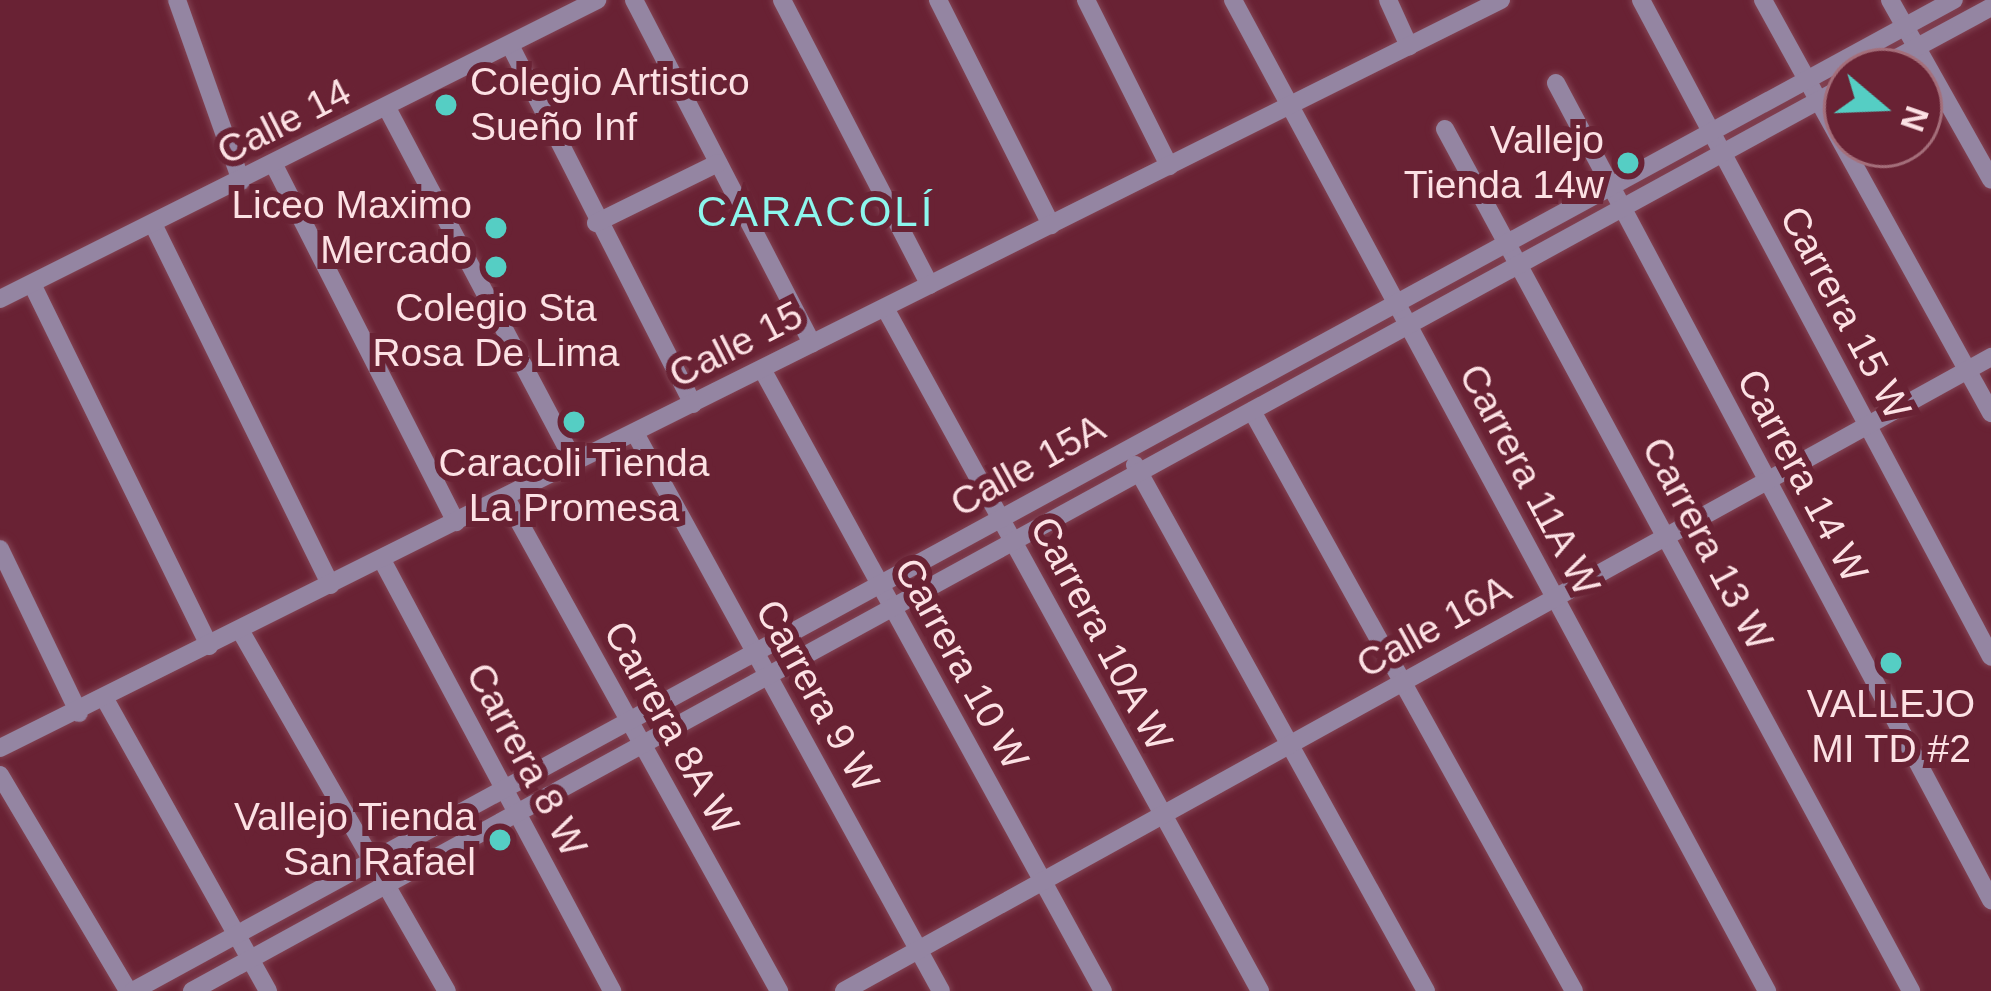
<!DOCTYPE html>
<meta charset="utf-8">
<style>
body{margin:0}
#map{position:relative;width:1991px;height:991px;overflow:hidden;background:#692234;font-family:Arial,sans-serif}
div>[style]{position:absolute}
.roads{filter:drop-shadow(0 0 3px #834454) drop-shadow(0 0 3px #834454)}
.minor>*{height:18px;margin:-9px;padding:0 9px;transform-origin:9px;border-radius:9px;background:#9485a2}
.dots>*{width:33px;height:33px;translate:-50% -50%;box-sizing:border-box;border:6px solid #692234;border-radius:50%}
span{translate:-50% -50%;white-space:nowrap;text-align:center;line-height:1.15;-webkit-text-stroke:12px #692234;paint-order:stroke}
.poi-label{font-size:39px;color:#fce1e4}
.left{translate:0 -50%;text-align:left}
.right{translate:-100% -50%;text-align:right}
.street-label{font-size:39px;color:#fce1e4}
.neighbourhood-label{font-size:42px;color:#8cf6ed;letter-spacing:3px}
.north{position:absolute;left:1823px;top:48px;width:120px;height:120px;box-sizing:border-box;background:#692234;border:3px solid #a46e7a;border-radius:50%;rotate:109deg;font-size:33px;font-weight:700;line-height:48px;text-align:center;color:#fce1e4}
.north::after{content:'';display:block;margin:auto;width:42px;height:54px;background:#55cec4;clip-path:polygon(50% 0,100% 100%,50% 72%,0 100%)}
</style>
<div id="map">
<div class="roads">
<div class="minor">
<div style="left:177px;top:0;width:192px;rotate:70.5deg"></div>
<div style="left:634px;top:0;width:387px;rotate:62.6deg"></div>
<div style="left:782px;top:0;width:321px;rotate:62.6deg"></div>
<div style="left:938px;top:0;width:252px;rotate:63.3deg"></div>
<div style="left:1086px;top:0;width:186px;rotate:63.4deg"></div>
<div style="left:1233px;top:0;width:1126px;rotate:61.68deg"></div>
<div style="left:1388px;top:0;width:51px;rotate:65.5deg"></div>
<div style="left:1641px;top:0;width:744px;rotate:61.95deg"></div>
<div style="left:1763px;top:0;width:472px;rotate:61.1deg"></div>
<div style="left:1890px;top:0;width:206px;rotate:60.6deg"></div>
<div style="left:510px;top:45px;width:403px;rotate:63deg"></div>
<div style="left:1871px;top:72px;width:136px;rotate:-28.4deg"></div>
<div style="left:1556px;top:83px;width:926px;rotate:61.97deg"></div>
<div style="left:387px;top:108px;width:402px;rotate:62.1deg"></div>
<div style="left:1445px;top:129px;width:980px;rotate:61.6deg"></div>
<div style="left:274px;top:165px;width:401px;rotate:63deg"></div>
<div style="left:596px;top:223px;width:136px;rotate:-26.2deg"></div>
<div style="left:154px;top:226px;width:400px;rotate:63.8deg"></div>
<div style="left:32px;top:284px;width:403px;rotate:63.9deg"></div>
<div style="left:0;top:299px;width:668px;rotate:-26.6deg"></div>
<div style="left:885px;top:308px;width:779px;rotate:61.23deg"></div>
<div style="left:762px;top:369px;width:709px;rotate:61.27deg"></div>
<div style="left:1252px;top:411px;width:663px;rotate:60.96deg"></div>
<div style="left:635px;top:433px;width:636px;rotate:61.26deg"></div>
<div style="left:1135px;top:465px;width:601px;rotate:61.05deg"></div>
<div style="left:506px;top:498px;width:564px;rotate:61.02deg"></div>
<div style="left:0;top:549px;width:182px;rotate:64.3deg"></div>
<div style="left:382px;top:560px;width:489px;rotate:61.9deg"></div>
<div style="left:240px;top:630px;width:416px;rotate:60.2deg"></div>
<div style="left:106px;top:701px;width:332px;rotate:60.8deg"></div>
<div style="left:0;top:748px;width:1677px;rotate:-26.49deg"></div>
<div style="left:0;top:775px;width:251px;rotate:59.3deg"></div>
<div style="left:133px;top:991px;width:2073px;rotate:-28.56deg"></div>
<div style="left:192px;top:991px;width:1887px;rotate:-28.7deg"></div>
<div style="left:844px;top:991px;width:1311px;rotate:-28.93deg"></div>
</div>
</div>
<div class="dots">
<div style="left:446px;top:105px;background:#55cec4"></div>
<div style="left:1628px;top:163px;background:#55cec4"></div>
<div style="left:496px;top:228px;background:#55cec4"></div>
<div style="left:496px;top:267px;background:#55cec4"></div>
<div style="left:574px;top:422px;background:#55cec4"></div>
<div style="left:1891px;top:663px;background:#55cec4"></div>
<div style="left:500px;top:840px;background:#55cec4"></div>
</div>
<div class="poi-label">
<span class="left" style="left:470px;top:105px">Colegio Artistico<br>Sueño Inf</span>
<span class="right" style="left:1604px;top:163px">Vallejo<br>Tienda 14w</span>
<span class="right" style="left:472px;top:228px">Liceo Maximo<br>Mercado</span>
<span style="left:496px;top:331px">Colegio Sta<br>Rosa De Lima</span>
<span style="left:574px;top:486px">Caracoli Tienda<br>La Promesa</span>
<span style="left:1891px;top:727px">VALLEJO<br>MI TD #2</span>
<span class="right" style="left:476px;top:840px">Vallejo Tienda<br>San Rafael</span>
</div>
<div class="street-label">
<span style="left:284px;top:122px;rotate:-27deg">Calle 14</span>
<span style="left:1845px;top:313px;rotate:62deg">Carrera 15 W</span>
<span style="left:736px;top:345px;rotate:-27deg">Calle 15</span>
<span style="left:1028px;top:466px;rotate:-29deg">Calle 15A</span>
<span style="left:1802px;top:476px;rotate:62deg">Carrera 14 W</span>
<span style="left:1529px;top:480px;rotate:62deg">Carrera 11A W</span>
<span style="left:1707px;top:544px;rotate:62deg">Carrera 13 W</span>
<span style="left:1434px;top:627px;rotate:-29deg">Calle 16A</span>
<span style="left:1101px;top:634px;rotate:62deg">Carrera 10A W</span>
<span style="left:961px;top:664px;rotate:61deg">Carrera 10 W</span>
<span style="left:817px;top:696px;rotate:61deg">Carrera 9 W</span>
<span style="left:671px;top:728px;rotate:61deg">Carrera 8A W</span>
<span style="left:526px;top:760px;rotate:62deg">Carrera 8 W</span>
</div>
<div class="neighbourhood-label">
<span style="left:816px;top:212px">CARACOLÍ</span>
</div>
<div class="north">N</div>
</div>
